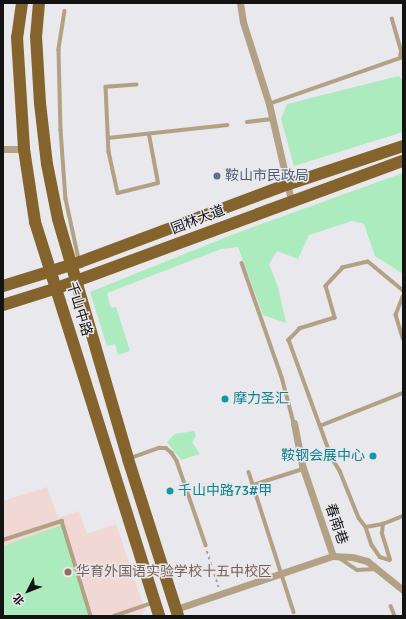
<!DOCTYPE html>
<meta charset="utf-8">
<style>
body{margin:0}
#map{position:relative;width:406px;height:619px;overflow:hidden;background:#e8e8ed;font-family:Signika,"Noto Sans SC",sans-serif}
div>[style]{position:absolute}
.education>*{inset:0;background:#f2d8d5}
.green>*{inset:0;background:#acebbd}
.path>*{height:1.5px;margin-top:-0.75px;transform-origin:0;background:repeating-linear-gradient(90deg,#a5a5a9 0 3px,transparent 0 6px)}
.lane>*{height:3.5px;margin:-1.75px;padding:0 1.75px;transform-origin:1.75px;border-radius:1.75px;background:#b3a185}
.street>*{height:7px;margin:-3.5px;padding:0 3.5px;transform-origin:3.5px;border-radius:3.5px;background:#b3a185}
.primary>*{height:12px;margin:-6px;padding:0 6px;transform-origin:6px;border-radius:6px;background:#84642c}
.dots>*{width:11px;height:11px;translate:-50% -50%;box-sizing:border-box;border:2px solid #e8e8ed;border-radius:50%}
span{translate:-50% -50%;white-space:nowrap;text-align:center;line-height:1.15;-webkit-text-stroke:3px #e8e8ed;paint-order:stroke}
.service-label{font-size:14px;color:#4e5e75}
.left{translate:0 -50%;text-align:left}
.street-label{font-size:14px;color:#131314}
.culture-label{font-size:14px;color:#0d838f}
.right{translate:-100% -50%;text-align:right}
.education-label{font-size:14px;color:#785e54}
.frame{position:absolute;inset:0;border:4px solid #131314;pointer-events:none}
.north{position:absolute;left:8px;top:571px;width:40px;height:40px;-webkit-text-stroke:3px #e8e8ed;paint-order:stroke;rotate:228deg;font-size:11px;font-weight:700;line-height:16px;text-align:center;color:#131314}
.north::after{content:'';display:block;margin:auto;width:14px;height:18px;background:#131314;clip-path:polygon(50% 0,100% 100%,50% 72%,0 100%)}
</style>
<div id="map">
<div class="education">
<div style="clip-path:polygon(47px 487px,58px 518px,79px 511px,87px 534px,116px 524px,145px 610px,140px 616px,3px 616px,3px 501px)"></div>
</div>
<div class="green">
<div style="clip-path:polygon(399px 76px,403px 81px,403px 132px,294px 166px,281px 119px,287px 104px)"></div>
<div style="clip-path:polygon(403px 173px,403px 274px,375px 256px,364px 224px,352px 221px,309px 235px,298px 259px,277px 251px,269px 264px,278px 287px,286px 323px,263px 315px,238px 247px,221px 249px,107px 293px,111px 308px,116px 307px,130px 351px,118px 355px,115px 344px,107px 346px,90px 292px,234px 234px)"></div>
<div style="clip-path:polygon(194px 431px,196px 436px,192px 442px,200px 454px,181px 460px,167px 442px,175px 434px)"></div>
<div style="clip-path:polygon(62px 525px,90px 616px,3px 616px,3px 546px)"></div>
</div>
<div class="path">
<div style="left:207px;top:551px;width:38px;rotate:72deg"></div>
</div>
<div class="lane">
<div style="left:65px;top:11px;width:39px;rotate:99deg"></div>
<div style="left:59px;top:50px;width:80px;rotate:88.6deg"></div>
<div style="left:61px;top:130px;width:69px;rotate:85.9deg"></div>
<div style="left:66px;top:199px;width:61px;rotate:77.8deg"></div>
<div style="left:137px;top:85px;width:31px;rotate:176deg"></div>
<div style="left:106px;top:87px;width:65px;rotate:87.4deg"></div>
<div style="left:109px;top:152px;width:42px;rotate:77.6deg"></div>
<div style="left:118px;top:193px;width:41px;rotate:-14deg"></div>
<div style="left:158px;top:183px;width:49px;rotate:-100.6deg"></div>
<div style="left:269px;top:104px;width:139px;rotate:-19.3deg"></div>
<div style="left:400px;top:58px;width:7px;rotate:-82deg"></div>
<div style="left:401px;top:51px;width:33px;rotate:-106deg"></div>
<div style="left:247px;top:122px;width:25px;rotate:-7deg"></div>
<div style="left:108px;top:138px;width:120px;rotate:-6.2deg"></div>
<div style="left:242px;top:263px;width:121px;rotate:70.7deg"></div>
<div style="left:282px;top:377px;width:48px;rotate:75.4deg"></div>
<div style="left:403px;top:291px;width:45px;rotate:-140.4deg"></div>
<div style="left:368px;top:262px;width:26px;rotate:167deg"></div>
<div style="left:343px;top:268px;width:25px;rotate:133deg"></div>
<div style="left:326px;top:286px;width:33px;rotate:74deg"></div>
<div style="left:335px;top:318px;width:37px;rotate:163deg"></div>
<div style="left:300px;top:329px;width:16px;rotate:135deg"></div>
<div style="left:289px;top:340px;width:126px;rotate:70deg"></div>
<div style="left:332px;top:458px;width:15px;rotate:58deg"></div>
<div style="left:340px;top:471px;width:51px;rotate:68deg"></div>
<div style="left:359px;top:518px;width:11px;rotate:52deg"></div>
<div style="left:366px;top:527px;width:17px;rotate:-10deg"></div>
<div style="left:383px;top:524px;width:22px;rotate:-22deg"></div>
<div style="left:403px;top:297px;width:19px;rotate:111deg"></div>
<div style="left:396px;top:315px;width:24px;rotate:73deg"></div>
<div style="left:320px;top:426px;width:89px;rotate:-21.7deg"></div>
<div style="left:131px;top:458px;width:30px;rotate:-20deg"></div>
<div style="left:159px;top:448px;width:7px"></div>
<div style="left:166px;top:448px;width:8px;rotate:40deg"></div>
<div style="left:172px;top:453px;width:9px;rotate:58deg"></div>
<div style="left:177px;top:461px;width:89px;rotate:71deg"></div>
<div style="left:249px;top:472px;width:147px;rotate:72.2deg"></div>
<div style="left:253px;top:485px;width:52px;rotate:-17.7deg"></div>
<div style="left:366px;top:527px;width:19px;rotate:72deg"></div>
<div style="left:372px;top:545px;width:14px;rotate:56deg"></div>
<div style="left:380px;top:557px;width:10px;rotate:17deg"></div>
<div style="left:390px;top:560px;width:28px;rotate:-107deg"></div>
<div style="left:382px;top:533px;width:9px;rotate:-84deg"></div>
<div style="left:3px;top:540px;width:62px;rotate:-17.9deg"></div>
<div style="left:62px;top:521px;width:99px;rotate:73deg"></div>
<div style="left:338px;top:557px;width:23px;rotate:34deg"></div>
<div style="left:357px;top:570px;width:19px;rotate:-3deg"></div>
<div style="left:391px;top:606px;width:11px;rotate:68deg"></div>
<div style="left:114px;top:616px;width:40px;rotate:-18.9deg"></div>
</div>
<div class="street">
<div style="left:240px;top:3px;width:19px;rotate:81deg"></div>
<div style="left:243px;top:22px;width:86px;rotate:72.4deg"></div>
<div style="left:269px;top:104px;width:98px;rotate:77.1deg"></div>
<div style="left:3px;top:149px;width:21px"></div>
<div style="left:294px;top:423px;width:43px;rotate:79.2deg"></div>
<div style="left:302px;top:465px;width:96px;rotate:71.2deg"></div>
<div style="left:333px;top:556px;width:19px;rotate:3deg"></div>
<div style="left:352px;top:557px;width:16px;rotate:15deg"></div>
<div style="left:367px;top:561px;width:46px;rotate:38.9deg"></div>
<div style="left:176px;top:609px;width:166px;rotate:-18.7deg"></div>
</div>
<div class="primary">
<div style="left:22px;top:3px;width:34px;rotate:98deg"></div>
<div style="left:17px;top:37px;width:112px;rotate:86.4deg"></div>
<div style="left:24px;top:149px;width:74px;rotate:81.4deg"></div>
<div style="left:35px;top:222px;width:413px;rotate:72.5deg"></div>
<div style="left:39px;top:3px;width:33px;rotate:95deg"></div>
<div style="left:36px;top:36px;width:67px;rotate:86.6deg"></div>
<div style="left:40px;top:103px;width:61px;rotate:83.5deg"></div>
<div style="left:47px;top:164px;width:56px;rotate:78.7deg"></div>
<div style="left:58px;top:219px;width:250px;rotate:73.7deg"></div>
<div style="left:128px;top:459px;width:165px;rotate:72.3deg"></div>
<div style="left:3px;top:286px;width:81px;rotate:-17.3deg"></div>
<div style="left:80px;top:262px;width:220px;rotate:-20.5deg"></div>
<div style="left:286px;top:185px;width:123px;rotate:-18.4deg"></div>
<div style="left:3px;top:305px;width:57px;rotate:-17.5deg"></div>
<div style="left:57px;top:288px;width:369px;rotate:-20.2deg"></div>
</div>
<div class="dots">
<div style="left:217px;top:176px;background:#5c6f8a"></div>
<div style="left:225px;top:399px;background:#0f9aa8"></div>
<div style="left:373px;top:456px;background:#0f9aa8"></div>
<div style="left:170px;top:491px;background:#0f9aa8"></div>
<div style="left:68px;top:572px;background:#8d6e63"></div>
</div>
<div class="service-label">
<span class="left" style="left:225px;top:176px">鞍山市民政局</span>
</div>
<div class="street-label">
<span style="left:198px;top:220px;rotate:-21deg">园林大道</span>
<span style="left:79px;top:309px;rotate:73deg">千山中路</span>
<span style="left:336px;top:524px;rotate:71deg">春南巷</span>
</div>
<div class="culture-label">
<span class="left" style="left:233px;top:399px">摩力圣汇</span>
<span class="right" style="left:365px;top:456px">鞍钢会展中心</span>
<span class="left" style="left:178px;top:491px">千山中路73#甲</span>
</div>
<div class="education-label">
<span class="left" style="left:76px;top:572px">华育外国语实验学校十五中校区</span>
</div>
<div class="frame"></div>
<div class="north">北</div>
</div>
